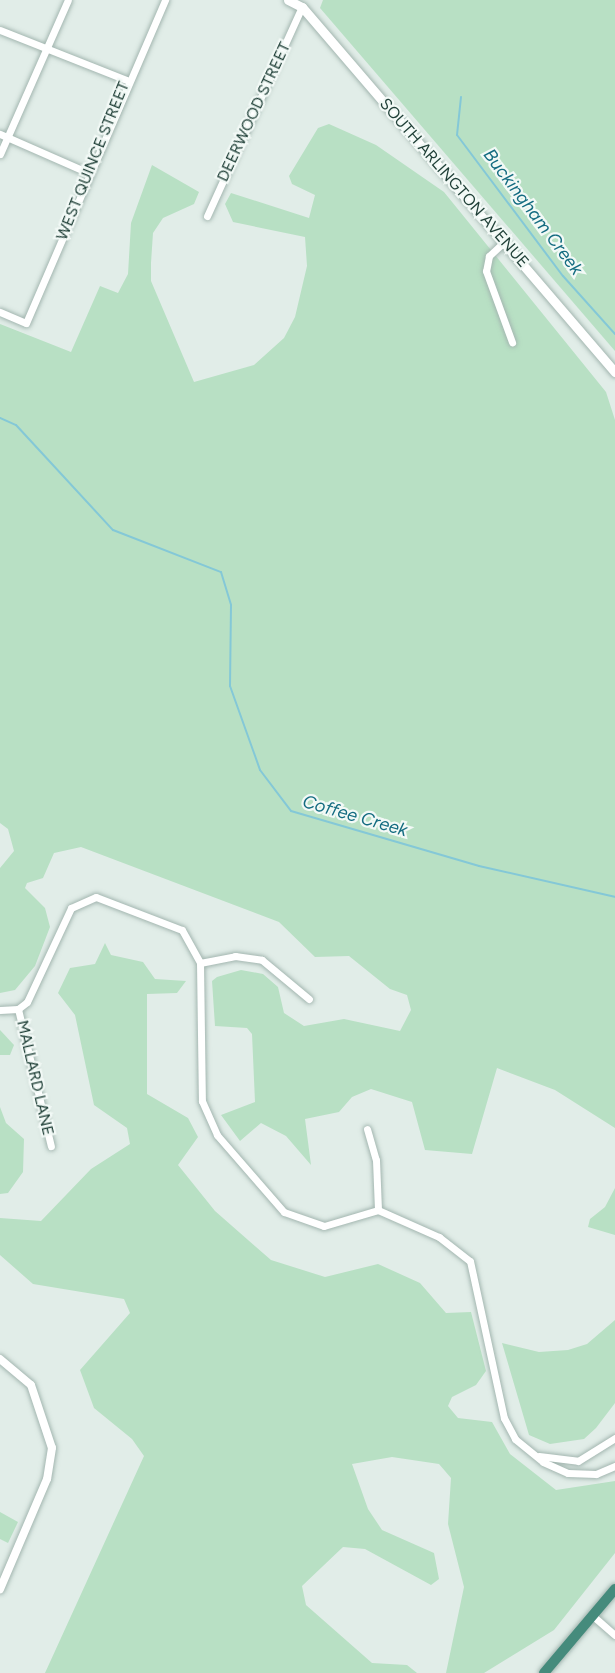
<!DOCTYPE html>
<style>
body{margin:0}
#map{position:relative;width:615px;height:1673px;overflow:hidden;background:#e1ede8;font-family:Figtree,sans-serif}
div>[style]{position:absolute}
.green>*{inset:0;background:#b8e0c4}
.stream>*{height:2px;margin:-1px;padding:0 1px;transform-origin:1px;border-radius:1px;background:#84c8d7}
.roads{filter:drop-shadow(0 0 2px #a3b6b0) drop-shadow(0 0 2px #a3b6b0)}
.minor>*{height:7px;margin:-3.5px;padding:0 3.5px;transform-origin:3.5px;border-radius:3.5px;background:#fff}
.tertiary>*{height:8px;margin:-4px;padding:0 4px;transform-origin:4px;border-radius:4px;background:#fff}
.secondary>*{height:9px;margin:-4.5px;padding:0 4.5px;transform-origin:4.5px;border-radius:4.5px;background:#fff}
.trunk>*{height:10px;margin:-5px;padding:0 5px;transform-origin:5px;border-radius:5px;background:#458b7c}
span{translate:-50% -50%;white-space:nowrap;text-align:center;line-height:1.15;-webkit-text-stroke:4.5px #f2f9f6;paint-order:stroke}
.street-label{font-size:16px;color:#204038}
.water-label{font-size:18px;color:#146c81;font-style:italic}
</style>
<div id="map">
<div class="green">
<div style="clip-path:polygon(323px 0,615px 0,615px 351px,320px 8px)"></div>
<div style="clip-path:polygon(329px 124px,376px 145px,444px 192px,606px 392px,615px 420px,615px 1128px,555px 1090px,497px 1068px,472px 1154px,425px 1150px,412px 1102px,371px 1089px,352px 1097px,339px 1112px,305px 1119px,311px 1165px,286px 1136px,261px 1123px,240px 1141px,221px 1115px,255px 1102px,252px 1034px,247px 1028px,215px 1026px,212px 981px,217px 977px,241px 970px,263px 974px,278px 987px,284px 1013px,304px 1026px,344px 1019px,400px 1031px,411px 1010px,407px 995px,390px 989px,349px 956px,315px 957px,279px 922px,81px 847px,54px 853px,43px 878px,27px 883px,25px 888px,45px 908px,50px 927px,35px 966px,15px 990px,0 993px,0 868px,14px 851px,8px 829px,0 823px,0 324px,71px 352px,100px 286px,118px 293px,128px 274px,131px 223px,152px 165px,199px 192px,194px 204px,163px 218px,153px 233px,151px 263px,151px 281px,194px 382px,254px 365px,284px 338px,295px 317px,307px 266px,305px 237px,233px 222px,225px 204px,231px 193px,309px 218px,315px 195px,292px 184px,289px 176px,318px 128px)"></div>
<div style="clip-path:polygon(105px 943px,111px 955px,143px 962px,155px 979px,186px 981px,177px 993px,147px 994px,147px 1094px,188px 1118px,198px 1137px,178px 1165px,215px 1211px,271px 1260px,325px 1277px,378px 1264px,420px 1283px,446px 1313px,471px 1312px,486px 1371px,476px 1385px,452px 1397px,448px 1406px,458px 1418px,492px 1422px,510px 1454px,556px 1490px,615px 1481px,615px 1553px,554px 1630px,484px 1673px,446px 1673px,464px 1587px,448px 1524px,451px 1478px,439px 1464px,392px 1457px,352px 1464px,368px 1509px,382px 1530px,434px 1553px,439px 1579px,431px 1585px,365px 1549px,343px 1547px,302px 1586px,306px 1605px,372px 1663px,407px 1665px,417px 1673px,45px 1673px,144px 1456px,132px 1439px,94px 1408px,80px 1370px,130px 1313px,124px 1299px,33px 1284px,0 1255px,0 1218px,41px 1221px,91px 1169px,130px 1144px,127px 1128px,94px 1105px,75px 1015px,58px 993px,70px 968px,95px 964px)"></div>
<div style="clip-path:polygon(0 1030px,14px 1045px,10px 1055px,0 1055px)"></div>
<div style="clip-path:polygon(0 1107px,6px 1123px,24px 1139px,23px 1172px,8px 1193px,0 1194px)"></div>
<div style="clip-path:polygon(615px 1188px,615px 1235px,588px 1227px,590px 1219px,605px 1207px)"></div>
<div style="clip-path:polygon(615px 1320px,615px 1403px,596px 1428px,584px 1439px,550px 1444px,529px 1435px,502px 1343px,539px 1352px,568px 1350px,587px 1344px)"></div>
<div style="clip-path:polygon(0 1512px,18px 1522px,8px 1543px,0 1539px)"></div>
</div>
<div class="stream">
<div style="left:461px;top:97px;width:38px;rotate:96deg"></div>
<div style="left:457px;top:135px;width:176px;rotate:53.1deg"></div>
<div style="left:563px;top:276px;width:78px;rotate:48.1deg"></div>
<div style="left:0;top:418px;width:17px;rotate:24deg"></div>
<div style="left:16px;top:425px;width:143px;rotate:47.3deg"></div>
<div style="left:113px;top:530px;width:116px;rotate:21.3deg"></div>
<div style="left:221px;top:572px;width:34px;rotate:73deg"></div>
<div style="left:231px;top:605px;width:81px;rotate:90.7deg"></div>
<div style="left:230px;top:686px;width:89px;rotate:70.3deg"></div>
<div style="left:260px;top:770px;width:51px;rotate:52.9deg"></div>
<div style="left:291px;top:811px;width:196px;rotate:16.3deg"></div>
<div style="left:479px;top:866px;width:139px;rotate:12.8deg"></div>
</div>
<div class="roads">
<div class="minor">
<div style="left:0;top:30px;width:136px;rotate:21.6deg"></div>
<div style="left:0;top:134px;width:97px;rotate:23.7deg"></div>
<div style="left:0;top:154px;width:168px;rotate:-66.2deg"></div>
<div style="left:207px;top:216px;width:230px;rotate:-65.6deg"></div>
<div style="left:505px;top:241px;width:22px;rotate:137deg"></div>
<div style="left:489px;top:256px;width:15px;rotate:101deg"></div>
<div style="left:486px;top:271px;width:76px;rotate:69.9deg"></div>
<div style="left:0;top:312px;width:28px;rotate:23deg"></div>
<div style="left:26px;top:323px;width:352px;rotate:-66.7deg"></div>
<div style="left:200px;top:963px;width:36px;rotate:-11deg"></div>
<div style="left:235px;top:956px;width:27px;rotate:8deg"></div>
<div style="left:262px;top:960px;width:61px;rotate:39.7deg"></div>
<div style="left:18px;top:1009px;width:141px;rotate:76.5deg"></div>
<div style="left:0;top:1010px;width:18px;rotate:-3deg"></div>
<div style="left:18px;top:1009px;width:11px;rotate:-38deg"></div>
<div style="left:27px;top:1002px;width:104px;rotate:-64.9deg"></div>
<div style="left:71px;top:908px;width:27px;rotate:-24deg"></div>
<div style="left:96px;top:897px;width:92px;rotate:21deg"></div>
<div style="left:182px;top:930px;width:38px;rotate:61deg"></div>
<div style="left:200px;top:963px;width:138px;rotate:89.2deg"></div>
<div style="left:202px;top:1101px;width:37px;rotate:66deg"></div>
<div style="left:217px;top:1135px;width:102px;rotate:49deg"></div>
<div style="left:284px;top:1212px;width:42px;rotate:19.3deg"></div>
<div style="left:324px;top:1226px;width:56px;rotate:-16.5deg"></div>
<div style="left:378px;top:1210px;width:67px;rotate:23.9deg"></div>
<div style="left:439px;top:1237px;width:39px;rotate:38deg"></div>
<div style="left:470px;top:1261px;width:161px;rotate:77.8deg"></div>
<div style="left:504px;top:1418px;width:24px;rotate:62deg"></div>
<div style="left:515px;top:1439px;width:36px;rotate:39deg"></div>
<div style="left:543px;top:1462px;width:27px;rotate:24deg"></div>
<div style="left:568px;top:1473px;width:28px;rotate:2deg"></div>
<div style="left:596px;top:1474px;width:21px;rotate:-23deg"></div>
<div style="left:367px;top:1129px;width:32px;rotate:74deg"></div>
<div style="left:376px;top:1160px;width:50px;rotate:87.7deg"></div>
<div style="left:539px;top:1456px;width:39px;rotate:7deg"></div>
<div style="left:578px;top:1461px;width:44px;rotate:-31.9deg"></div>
<div style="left:593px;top:1616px;width:29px;rotate:41deg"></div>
</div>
<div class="tertiary">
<div style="left:0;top:1359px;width:40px;rotate:40deg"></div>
<div style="left:31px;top:1385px;width:66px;rotate:71.6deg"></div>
<div style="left:52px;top:1448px;width:31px;rotate:99deg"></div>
<div style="left:47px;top:1479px;width:120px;rotate:113.1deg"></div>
</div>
<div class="secondary">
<div style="left:288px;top:0;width:16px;rotate:27deg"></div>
<div style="left:302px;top:7px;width:481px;rotate:49.4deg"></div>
</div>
<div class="trunk">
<div style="left:544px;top:1673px;width:110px;rotate:-49.8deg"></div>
</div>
</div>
<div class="street-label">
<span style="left:254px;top:112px;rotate:-65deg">DEERWOOD STREET</span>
<span style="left:93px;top:161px;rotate:-68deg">WEST QUINCE STREET</span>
<span style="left:454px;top:183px;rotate:49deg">SOUTH ARLINGTON AVENUE</span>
<span style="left:35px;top:1078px;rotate:77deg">MALLARD LANE</span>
</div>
<div class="water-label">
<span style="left:533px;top:212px;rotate:53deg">Buckingham Creek</span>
<span style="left:355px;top:816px;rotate:16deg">Coffee Creek</span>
</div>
</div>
